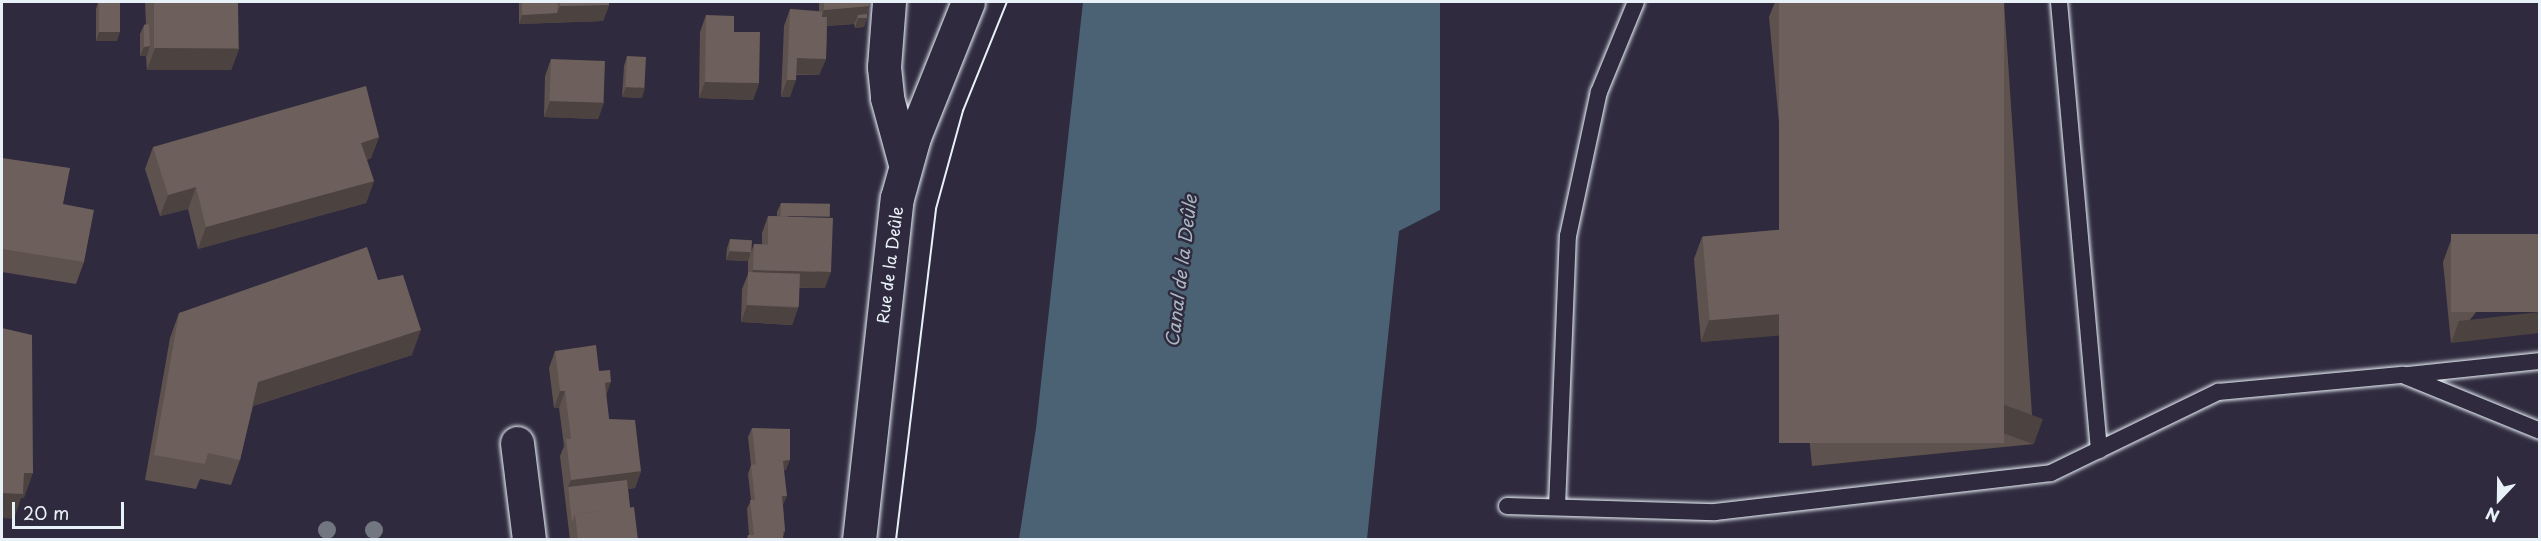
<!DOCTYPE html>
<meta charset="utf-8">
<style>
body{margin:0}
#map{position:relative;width:2541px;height:541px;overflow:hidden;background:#2f2a3d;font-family:"Playpen Sans",sans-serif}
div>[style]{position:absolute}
.water>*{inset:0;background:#4a6274}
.roads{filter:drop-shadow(0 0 2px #e8f1f8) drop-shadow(0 0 2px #e8f1f8)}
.service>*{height:16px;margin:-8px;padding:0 8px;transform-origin:8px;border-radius:8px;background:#2f2a3d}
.minor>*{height:33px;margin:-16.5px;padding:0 16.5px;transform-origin:16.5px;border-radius:16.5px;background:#2f2a3d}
.tram>*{height:1.5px;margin:-0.75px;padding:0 0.75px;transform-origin:0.75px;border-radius:0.75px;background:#e8f1f8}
.trees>*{width:18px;height:18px;margin:-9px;border-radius:50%;background:#717680}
.wall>*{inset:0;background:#5e524e}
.shaded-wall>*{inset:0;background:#4c4240;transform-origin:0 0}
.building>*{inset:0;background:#6d5f5b;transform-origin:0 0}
span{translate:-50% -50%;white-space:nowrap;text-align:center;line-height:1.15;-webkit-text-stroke:5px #2f2a3d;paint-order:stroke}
.street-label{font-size:16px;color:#e8f1f8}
.water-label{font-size:18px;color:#a9b8c3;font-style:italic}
.frame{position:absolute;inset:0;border:3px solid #e8f1f8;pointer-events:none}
.north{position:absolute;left:2469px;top:469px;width:60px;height:60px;-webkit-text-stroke:4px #2f2a3d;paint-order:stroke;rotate:202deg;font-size:16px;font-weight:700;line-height:24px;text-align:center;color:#e8f1f8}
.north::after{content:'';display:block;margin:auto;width:21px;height:27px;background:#e8f1f8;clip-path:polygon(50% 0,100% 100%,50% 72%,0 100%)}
.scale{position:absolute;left:12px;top:502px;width:112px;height:27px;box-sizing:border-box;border:3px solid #e8f1f8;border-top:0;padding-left:8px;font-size:18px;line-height:21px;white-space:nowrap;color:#e8f1f8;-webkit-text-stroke:4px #2f2a3d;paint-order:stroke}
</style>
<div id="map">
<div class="water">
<div style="clip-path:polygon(1083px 2px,1440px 2px,1440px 210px,1399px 231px,1367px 539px,1019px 539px,1036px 428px)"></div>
</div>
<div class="roads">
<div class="service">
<div style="left:2059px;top:2px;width:450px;rotate:84.9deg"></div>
<div style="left:2407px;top:375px;width:134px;rotate:-6deg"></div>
<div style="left:1507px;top:506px;width:208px;rotate:1.7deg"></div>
<div style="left:1715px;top:512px;width:338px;rotate:-6.6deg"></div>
<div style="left:2051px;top:473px;width:186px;rotate:-25.9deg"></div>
<div style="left:2218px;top:392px;width:186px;rotate:-5.3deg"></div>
<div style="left:2403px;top:375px;width:148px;rotate:22.2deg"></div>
<div style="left:1557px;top:507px;width:271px;rotate:-87.7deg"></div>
<div style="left:1568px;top:236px;width:147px;rotate:-77.9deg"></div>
<div style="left:1599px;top:92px;width:97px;rotate:-67.7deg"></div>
</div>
<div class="minor">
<div style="left:889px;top:2px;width:65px;rotate:94.4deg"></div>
<div style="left:884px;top:67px;width:31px;rotate:84deg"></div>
<div style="left:887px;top:98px;width:68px;rotate:74.7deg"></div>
<div style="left:517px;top:443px;width:98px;rotate:82.9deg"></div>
<div style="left:859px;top:540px;width:344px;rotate:-83.7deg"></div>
<div style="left:897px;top:198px;width:63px;rotate:-74.4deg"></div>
<div style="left:914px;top:137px;width:145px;rotate:-68.2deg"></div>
</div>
</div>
<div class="tram">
<div style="left:896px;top:540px;width:333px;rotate:-83.1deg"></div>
<div style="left:936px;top:209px;width:102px;rotate:-74.6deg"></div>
<div style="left:963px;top:111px;width:118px;rotate:-68deg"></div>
</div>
<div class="trees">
<div style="left:327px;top:530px"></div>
<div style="left:374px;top:530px"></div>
</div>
<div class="wall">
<div style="clip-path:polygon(98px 2px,120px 2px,117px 41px,96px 41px,96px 9px)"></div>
<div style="clip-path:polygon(145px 2px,238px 2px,239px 49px,231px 70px,147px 70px,146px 56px,140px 56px,140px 34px,144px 25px,146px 24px)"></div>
<div style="clip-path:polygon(519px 2px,609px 2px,609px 5px,603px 21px,519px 24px)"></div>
<div style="clip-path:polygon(819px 2px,870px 2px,864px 27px,855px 28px,854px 24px,827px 26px,826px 59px,819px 75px,796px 75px,790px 97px,781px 97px,784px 26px,790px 9px,819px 11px)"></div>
<div style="clip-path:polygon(1775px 2px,2004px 2px,2034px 444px,1812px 466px,1799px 333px,1701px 342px,1694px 259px,1702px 237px,1789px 229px,1769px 17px)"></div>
<div style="clip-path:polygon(706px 15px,734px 32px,759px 83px,753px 100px,699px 98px,700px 32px)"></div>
<div style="clip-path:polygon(627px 56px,642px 98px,622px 97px,624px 66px)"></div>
<div style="clip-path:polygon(551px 59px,604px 102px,598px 119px,544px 117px,545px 76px)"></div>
<div style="clip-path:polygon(379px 137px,371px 158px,367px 160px,374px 181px,366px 203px,198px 249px,188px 209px,160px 216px,145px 169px,153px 147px)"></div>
<div style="clip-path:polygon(2px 158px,63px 204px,84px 262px,76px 284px,2px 272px)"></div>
<div style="clip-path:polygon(781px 203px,825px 288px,799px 288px,798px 308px,792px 325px,741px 322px,742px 289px,748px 274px,748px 261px,726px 260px,727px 248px,730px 239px,751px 252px,754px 244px,762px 244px,762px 233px,768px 216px,777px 216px,777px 212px)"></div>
<div style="clip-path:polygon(2540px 234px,2451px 343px,2443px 262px,2451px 240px)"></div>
<div style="clip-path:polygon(378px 280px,412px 355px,253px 406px,240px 460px,231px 485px,200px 479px,196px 489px,145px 480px,170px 338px,179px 313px)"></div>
<div style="clip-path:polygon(555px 351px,599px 371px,606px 395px,609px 419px,641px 471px,635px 488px,628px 489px,630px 508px,638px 540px,570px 540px,560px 456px,564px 446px,559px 408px,554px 408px,549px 368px)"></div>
<div style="clip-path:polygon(752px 428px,786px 470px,784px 470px,783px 505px,785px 531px,783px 537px,783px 540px,746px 540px,748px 535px,749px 535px,747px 509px,751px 500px,748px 474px,751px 465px,748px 437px)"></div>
</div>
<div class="shaded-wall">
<div style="clip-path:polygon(609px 5px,603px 21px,519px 24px,522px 15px,557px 13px,560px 6px)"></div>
<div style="clip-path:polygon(869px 6px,865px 18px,867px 18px,864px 27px,855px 28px,858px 18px,858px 15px,854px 24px,818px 26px,824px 10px)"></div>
<div style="clip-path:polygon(99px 32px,120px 32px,117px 41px,96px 41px)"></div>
<div style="clip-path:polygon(150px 46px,147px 56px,140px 56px,144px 47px)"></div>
<div style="clip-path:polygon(155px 48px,239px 49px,231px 70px,147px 70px)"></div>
<div style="clip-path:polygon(797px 58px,826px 59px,819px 75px,791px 74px)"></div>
<div style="clip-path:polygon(787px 80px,796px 80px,790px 97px,781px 97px)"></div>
<div style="clip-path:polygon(705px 82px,759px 83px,753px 100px,699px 98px)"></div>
<div style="clip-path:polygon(626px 87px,645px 88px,642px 98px,622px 97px)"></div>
<div style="clip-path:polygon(550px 101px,604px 102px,598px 119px,544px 117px)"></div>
<div style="clip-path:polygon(379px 137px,371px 158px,353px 165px,361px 143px)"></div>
<div style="clip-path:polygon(374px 181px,366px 203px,198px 249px,206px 227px)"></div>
<div style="clip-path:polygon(196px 187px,188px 209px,160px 216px,168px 195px)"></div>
<div style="clip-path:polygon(730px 251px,751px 252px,748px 261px,726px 260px)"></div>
<div style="clip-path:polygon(753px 270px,831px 272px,825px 288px,747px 287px)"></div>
<div style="clip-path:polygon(747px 305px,798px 308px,792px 325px,741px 322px)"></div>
<div style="clip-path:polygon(1807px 312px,1799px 334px,1701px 342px,1709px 320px)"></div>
<div style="clip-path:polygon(2540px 312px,2540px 333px,2451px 343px,2459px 321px)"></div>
<div style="clip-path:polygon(421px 330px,412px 355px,249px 407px,258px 382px)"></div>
<div style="clip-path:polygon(611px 382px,605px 399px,605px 383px)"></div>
<div style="clip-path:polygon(560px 391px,565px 391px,559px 408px,554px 408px)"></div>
<div style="left:2043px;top:419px;width:27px;height:223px;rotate:110deg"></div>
<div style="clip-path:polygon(790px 460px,786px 470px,780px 470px,783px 461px)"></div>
<div style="clip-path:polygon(641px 471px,635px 488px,569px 496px,568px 487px,571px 480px)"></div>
<div style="clip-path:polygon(24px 473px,33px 473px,24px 498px,21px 498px,14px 519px,2px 518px,2px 493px)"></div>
<div style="clip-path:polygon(782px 496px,787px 496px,783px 505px,779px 505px)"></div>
</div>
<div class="building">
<div style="left:99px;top:2px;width:21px;height:30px"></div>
<div style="left:154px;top:2px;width:84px;height:46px"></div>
<div style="clip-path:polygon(522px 2px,558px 2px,557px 13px,522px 15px)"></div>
<div style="clip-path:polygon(560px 2px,609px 2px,609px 5px,560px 6px)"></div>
<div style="clip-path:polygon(824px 2px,870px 2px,869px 6px,824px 10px)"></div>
<div style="left:1779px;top:2px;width:225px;height:441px"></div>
<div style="clip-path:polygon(790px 9px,822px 12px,822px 17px,827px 17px,826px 59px,797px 58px,796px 80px,787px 80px)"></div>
<div style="clip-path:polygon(867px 14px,867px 18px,858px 18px,858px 15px)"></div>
<div style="clip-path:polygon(706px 15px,734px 16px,734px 32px,760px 32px,759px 83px,705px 82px)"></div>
<div style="clip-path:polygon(149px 24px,150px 46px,144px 47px,144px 25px)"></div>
<div style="left:627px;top:56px;width:19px;height:31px;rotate:3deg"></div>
<div style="left:551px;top:59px;width:54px;height:42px;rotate:2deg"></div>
<div style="clip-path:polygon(366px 86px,379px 137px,361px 143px,374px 181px,206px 227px,196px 187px,168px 195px,153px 147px)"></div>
<div style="clip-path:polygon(2px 158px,70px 168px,63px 204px,94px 210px,84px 262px,2px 249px)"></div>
<div style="left:781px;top:203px;width:49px;height:13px;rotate:1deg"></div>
<div style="clip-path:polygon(768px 216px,833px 218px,831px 272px,753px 270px,754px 244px,768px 245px)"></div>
<div style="left:1799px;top:228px;width:84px;height:97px;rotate:85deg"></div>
<div style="left:2540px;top:234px;width:78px;height:89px;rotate:90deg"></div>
<div style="left:730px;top:239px;width:22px;height:12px;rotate:3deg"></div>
<div style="clip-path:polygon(367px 247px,378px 280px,403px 275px,421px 330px,258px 382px,240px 460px,208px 453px,205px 464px,154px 455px,179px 313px)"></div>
<div style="left:748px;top:272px;width:52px;height:33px;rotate:2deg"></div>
<div style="clip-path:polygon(2px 328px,32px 335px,33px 473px,24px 473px,23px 494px,2px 493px)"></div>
<div style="clip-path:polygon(596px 345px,599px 371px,610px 370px,611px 382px,605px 383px,609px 419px,635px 420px,641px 471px,571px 480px,566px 439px,571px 439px,565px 391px,560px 391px,555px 351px)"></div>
<div style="clip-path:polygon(752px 428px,790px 429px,790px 460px,783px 461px,787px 496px,782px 496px,785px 531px,783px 531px,783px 540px,748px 540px,748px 535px,754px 535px,750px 500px,755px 500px,751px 465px,756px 464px)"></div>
<div style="clip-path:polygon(627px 480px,630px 508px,575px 514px,572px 522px,568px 487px)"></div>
<div style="clip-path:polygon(634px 507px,638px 540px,578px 540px,575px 514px)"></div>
</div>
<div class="street-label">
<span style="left:889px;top:265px;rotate:-83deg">Rue de la Deûle</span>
</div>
<div class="water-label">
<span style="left:1181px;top:271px;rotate:-83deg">Canal de la Deûle</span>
</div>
<div class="frame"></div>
<div class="north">N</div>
<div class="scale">20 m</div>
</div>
